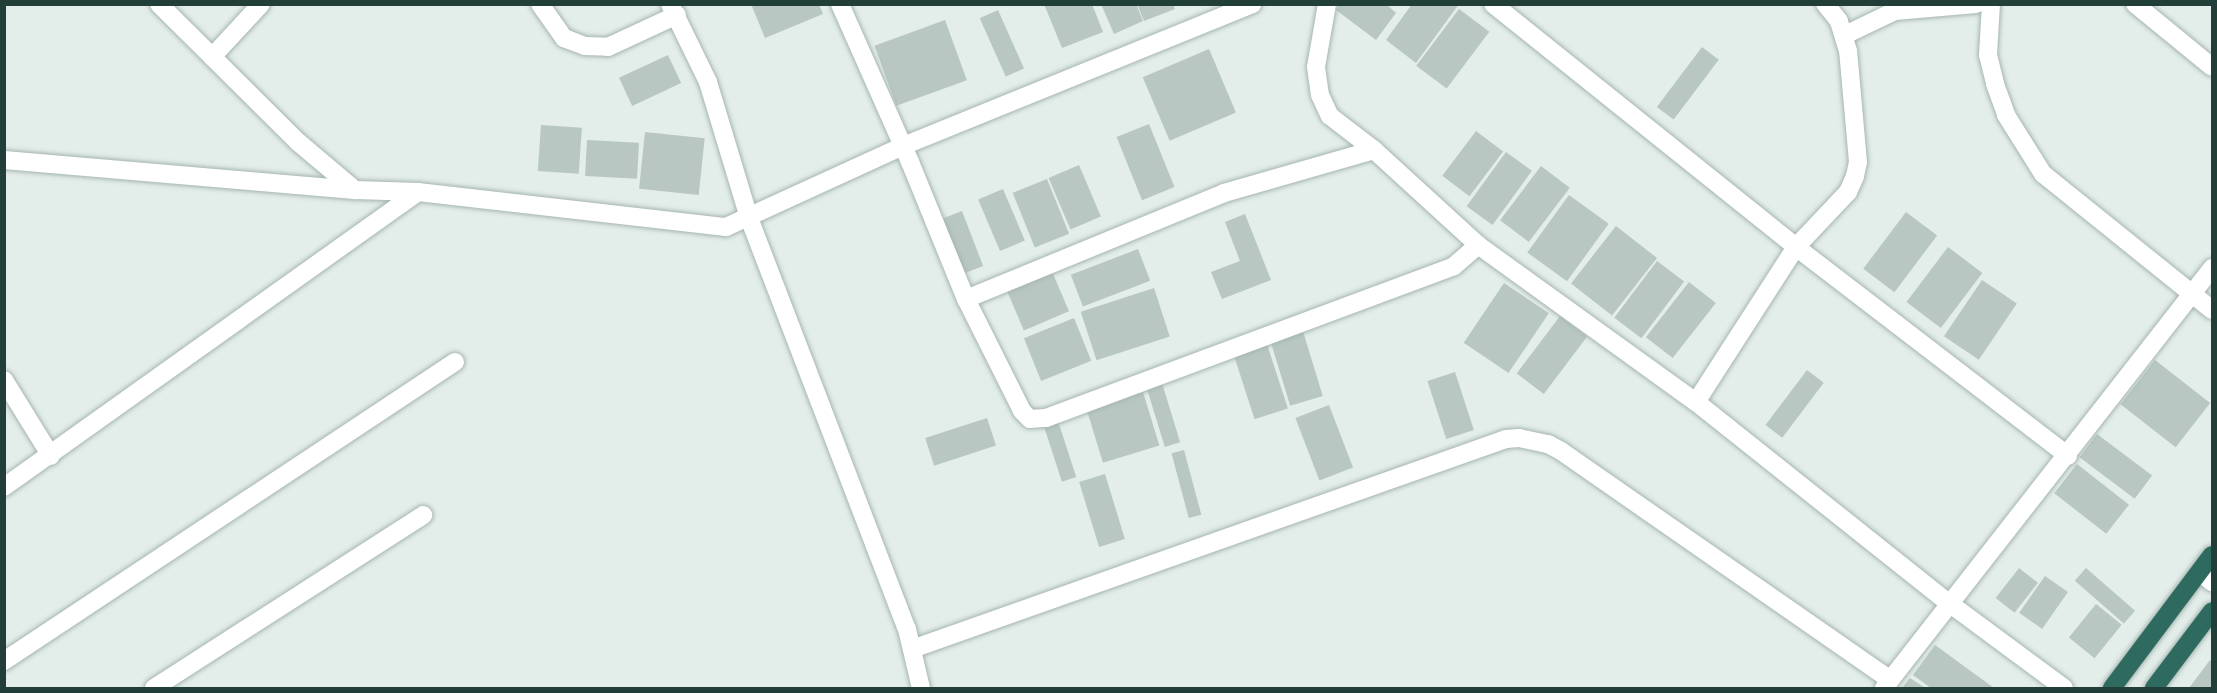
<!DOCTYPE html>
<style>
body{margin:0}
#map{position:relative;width:2217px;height:693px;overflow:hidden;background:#e3ede9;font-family:"Sofia Sans Condensed",sans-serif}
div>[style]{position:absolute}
.building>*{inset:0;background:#b8c7c2;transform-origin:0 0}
.roads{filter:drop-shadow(0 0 2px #a5b5b0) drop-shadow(0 0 2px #a5b5b0)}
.street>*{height:18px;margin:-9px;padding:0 9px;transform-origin:9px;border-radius:9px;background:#fff}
.secondary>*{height:18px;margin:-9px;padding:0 9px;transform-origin:9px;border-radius:9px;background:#fff}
.highway>*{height:18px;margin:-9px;padding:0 9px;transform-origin:9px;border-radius:9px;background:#2e6a60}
span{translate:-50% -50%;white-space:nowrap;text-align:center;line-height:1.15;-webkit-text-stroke:4.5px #f3f9f6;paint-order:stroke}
.frame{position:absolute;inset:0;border:6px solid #223e38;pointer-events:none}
</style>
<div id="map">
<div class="building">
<div style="clip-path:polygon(751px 4px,819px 4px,823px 14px,765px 38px)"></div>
<div style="clip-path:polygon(1044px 4px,1092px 4px,1103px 32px,1062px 48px)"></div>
<div style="clip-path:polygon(1101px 4px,1136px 4px,1143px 21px,1114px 34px)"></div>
<div style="clip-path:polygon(1137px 4px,1173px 4px,1175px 9px,1144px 21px)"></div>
<div style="clip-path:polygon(1340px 4px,1386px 4px,1396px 13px,1376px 40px,1336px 10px)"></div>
<div style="clip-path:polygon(1412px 4px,1459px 4px,1416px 63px,1386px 40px)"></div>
<div style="left:1459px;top:9px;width:38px;height:71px;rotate:37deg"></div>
<div style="left:998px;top:10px;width:64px;height:20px;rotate:66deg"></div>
<div style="left:945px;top:20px;width:64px;height:75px;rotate:70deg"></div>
<div style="left:1702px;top:47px;width:21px;height:75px;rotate:37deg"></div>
<div style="left:1209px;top:49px;width:69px;height:72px;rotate:67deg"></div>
<div style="left:668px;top:55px;width:31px;height:54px;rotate:65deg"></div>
<div style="left:1149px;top:124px;width:68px;height:35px;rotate:68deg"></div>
<div style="left:541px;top:125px;width:41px;height:46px;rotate:4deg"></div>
<div style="left:1476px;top:131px;width:34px;height:56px;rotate:37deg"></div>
<div style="left:645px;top:132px;width:60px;height:57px;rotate:6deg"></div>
<div style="left:587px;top:140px;width:52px;height:36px;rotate:3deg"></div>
<div style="left:1506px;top:152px;width:32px;height:67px;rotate:36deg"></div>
<div style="left:1079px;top:165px;width:56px;height:33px;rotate:67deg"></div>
<div style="left:1541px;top:166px;width:36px;height:68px;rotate:37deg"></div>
<div style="left:1047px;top:179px;width:59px;height:37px;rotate:68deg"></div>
<div style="left:1003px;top:189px;width:56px;height:27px;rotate:67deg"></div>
<div style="left:1569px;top:195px;width:49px;height:71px;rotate:36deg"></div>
<div style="left:962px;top:211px;width:59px;height:22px;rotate:69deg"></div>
<div style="left:1906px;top:212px;width:39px;height:71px;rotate:37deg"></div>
<div style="clip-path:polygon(1245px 214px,1271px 280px,1222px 299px,1211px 272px,1240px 261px,1225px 222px)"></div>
<div style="left:1616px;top:226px;width:52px;height:73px;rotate:38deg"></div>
<div style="left:1948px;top:247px;width:43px;height:69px;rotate:37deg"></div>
<div style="left:1138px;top:249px;width:34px;height:72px;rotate:69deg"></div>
<div style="left:1657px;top:261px;width:34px;height:71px;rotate:37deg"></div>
<div style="left:1051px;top:269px;width:46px;height:49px;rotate:67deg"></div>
<div style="left:1982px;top:280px;width:42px;height:68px;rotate:34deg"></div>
<div style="left:1689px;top:282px;width:34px;height:70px;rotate:38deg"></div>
<div style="left:1504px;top:283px;width:54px;height:72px;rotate:34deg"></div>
<div style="left:1154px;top:288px;width:51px;height:77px;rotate:72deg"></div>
<div style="left:1560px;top:316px;width:34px;height:72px;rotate:37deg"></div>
<div style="left:1074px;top:318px;width:46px;height:54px;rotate:68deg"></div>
<div style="left:1302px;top:328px;width:71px;height:34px;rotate:73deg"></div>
<div style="left:1265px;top:338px;width:74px;height:35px;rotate:72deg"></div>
<div style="left:2155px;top:360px;width:70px;height:56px;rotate:38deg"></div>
<div style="left:1807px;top:370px;width:21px;height:69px;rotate:37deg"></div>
<div style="left:1455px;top:372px;width:61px;height:29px;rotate:72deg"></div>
<div style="left:1162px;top:383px;width:62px;height:16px;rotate:73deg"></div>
<div style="left:1143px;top:392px;width:56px;height:59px;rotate:73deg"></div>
<div style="left:1329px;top:405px;width:67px;height:36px;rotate:69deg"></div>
<div style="left:987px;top:418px;width:29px;height:65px;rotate:72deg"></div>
<div style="left:1058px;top:421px;width:59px;height:15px;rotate:72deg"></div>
<div style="left:2097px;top:434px;width:69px;height:29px;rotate:37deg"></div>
<div style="left:1184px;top:450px;width:67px;height:13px;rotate:75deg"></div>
<div style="left:2077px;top:464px;width:66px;height:37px;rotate:38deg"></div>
<div style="left:1105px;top:474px;width:68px;height:27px;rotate:73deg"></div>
<div style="left:2019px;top:568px;width:24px;height:38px;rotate:38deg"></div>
<div style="left:2086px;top:568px;width:65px;height:17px;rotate:41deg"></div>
<div style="left:2045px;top:576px;width:28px;height:45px;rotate:35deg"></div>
<div style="left:2096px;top:604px;width:33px;height:43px;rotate:39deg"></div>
<div style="clip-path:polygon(1935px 645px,1994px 688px,1931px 688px,1913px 675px)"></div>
<div style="clip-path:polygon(2210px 660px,2212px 662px,2212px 688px,2189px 688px)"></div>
<div style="clip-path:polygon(1910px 678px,1925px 688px,1902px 688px)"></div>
</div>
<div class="roads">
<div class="street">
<div style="left:159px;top:4px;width:196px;rotate:44.8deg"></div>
<div style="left:298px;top:142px;width:75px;rotate:40.1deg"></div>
<div style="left:540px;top:4px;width:42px;rotate:54.8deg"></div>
<div style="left:564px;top:38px;width:22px;rotate:21deg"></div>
<div style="left:585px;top:46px;width:23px;rotate:2deg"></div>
<div style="left:608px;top:47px;width:76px;rotate:-24.9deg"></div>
<div style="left:670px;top:4px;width:87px;rotate:64deg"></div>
<div style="left:708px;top:82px;width:142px;rotate:73.2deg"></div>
<div style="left:749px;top:218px;width:440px;rotate:69deg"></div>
<div style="left:907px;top:629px;width:61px;rotate:76.7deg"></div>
<div style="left:840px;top:4px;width:173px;rotate:66.1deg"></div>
<div style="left:910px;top:162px;width:148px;rotate:67.8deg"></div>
<div style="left:966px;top:299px;width:125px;rotate:63.4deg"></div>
<div style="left:1022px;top:411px;width:11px;rotate:45deg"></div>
<div style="left:1030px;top:419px;width:16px;rotate:-4deg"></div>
<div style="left:1046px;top:418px;width:435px;rotate:-20.4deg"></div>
<div style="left:1454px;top:266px;width:32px;rotate:-41deg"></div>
<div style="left:1493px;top:4px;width:388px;rotate:38.7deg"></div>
<div style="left:1796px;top:247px;width:343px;rotate:37.5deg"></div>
<div style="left:1991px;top:4px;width:51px;rotate:93.4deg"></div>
<div style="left:1988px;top:55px;width:30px;rotate:76deg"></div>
<div style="left:1995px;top:84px;width:33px;rotate:70deg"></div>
<div style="left:2006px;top:115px;width:70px;rotate:57.9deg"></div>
<div style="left:2043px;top:174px;width:217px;rotate:38.8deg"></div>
<div style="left:2135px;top:4px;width:99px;rotate:39.3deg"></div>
<div style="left:1845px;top:35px;width:55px;rotate:-25.6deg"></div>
<div style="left:1895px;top:11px;width:81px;rotate:-4.9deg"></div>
<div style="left:212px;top:57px;width:72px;rotate:-47.2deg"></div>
<div style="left:4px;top:160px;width:352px;rotate:4.9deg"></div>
<div style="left:355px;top:190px;width:63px;rotate:1.8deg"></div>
<div style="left:966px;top:299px;width:279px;rotate:-22.3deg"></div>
<div style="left:1224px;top:193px;width:156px;rotate:-16deg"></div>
<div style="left:4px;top:380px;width:89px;rotate:58.3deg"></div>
<div style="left:1696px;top:402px;width:184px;rotate:-57.2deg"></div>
<div style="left:1796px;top:247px;width:76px;rotate:-46.6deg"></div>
<div style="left:1848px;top:192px;width:17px;rotate:-66deg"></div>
<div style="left:1855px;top:176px;width:14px;rotate:-78deg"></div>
<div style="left:1858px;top:162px;width:111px;rotate:-95.1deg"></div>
<div style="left:1848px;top:51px;width:31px;rotate:-107deg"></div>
<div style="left:1839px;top:21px;width:22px;rotate:-129deg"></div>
<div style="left:4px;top:487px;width:508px;rotate:-35.47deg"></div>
<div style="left:418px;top:192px;width:310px;rotate:6.5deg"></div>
<div style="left:726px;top:227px;width:195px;rotate:-24.6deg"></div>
<div style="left:903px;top:146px;width:377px;rotate:-22.1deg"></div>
<div style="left:912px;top:649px;width:630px;rotate:-19.47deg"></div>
<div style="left:1506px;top:439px;width:13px;rotate:-4deg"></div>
<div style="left:1519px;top:438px;width:30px;rotate:12deg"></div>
<div style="left:1548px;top:444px;width:15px;rotate:28deg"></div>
<div style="left:1561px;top:451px;width:401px;rotate:34.8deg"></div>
<div style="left:4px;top:661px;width:541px;rotate:-33.54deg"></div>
<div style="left:154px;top:688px;width:320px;rotate:-32.7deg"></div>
<div style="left:1884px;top:688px;width:533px;rotate:-52.01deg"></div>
</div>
<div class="secondary">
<div style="left:1327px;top:4px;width:64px;rotate:99.9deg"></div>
<div style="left:1316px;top:67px;width:28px;rotate:82deg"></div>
<div style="left:1320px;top:95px;width:23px;rotate:65deg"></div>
<div style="left:1330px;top:116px;width:56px;rotate:37.7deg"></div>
<div style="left:1374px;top:150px;width:141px;rotate:42.4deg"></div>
<div style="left:1478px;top:245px;width:269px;rotate:35.8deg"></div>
<div style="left:1696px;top:402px;width:323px;rotate:38.5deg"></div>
<div style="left:1949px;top:603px;width:143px;rotate:36.5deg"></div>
<div style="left:2200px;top:572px;width:16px;rotate:40deg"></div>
</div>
<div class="highway">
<div style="left:2112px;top:688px;width:166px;rotate:-53.1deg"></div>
<div style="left:2154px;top:688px;width:96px;rotate:-53deg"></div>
</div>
</div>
<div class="frame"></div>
</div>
